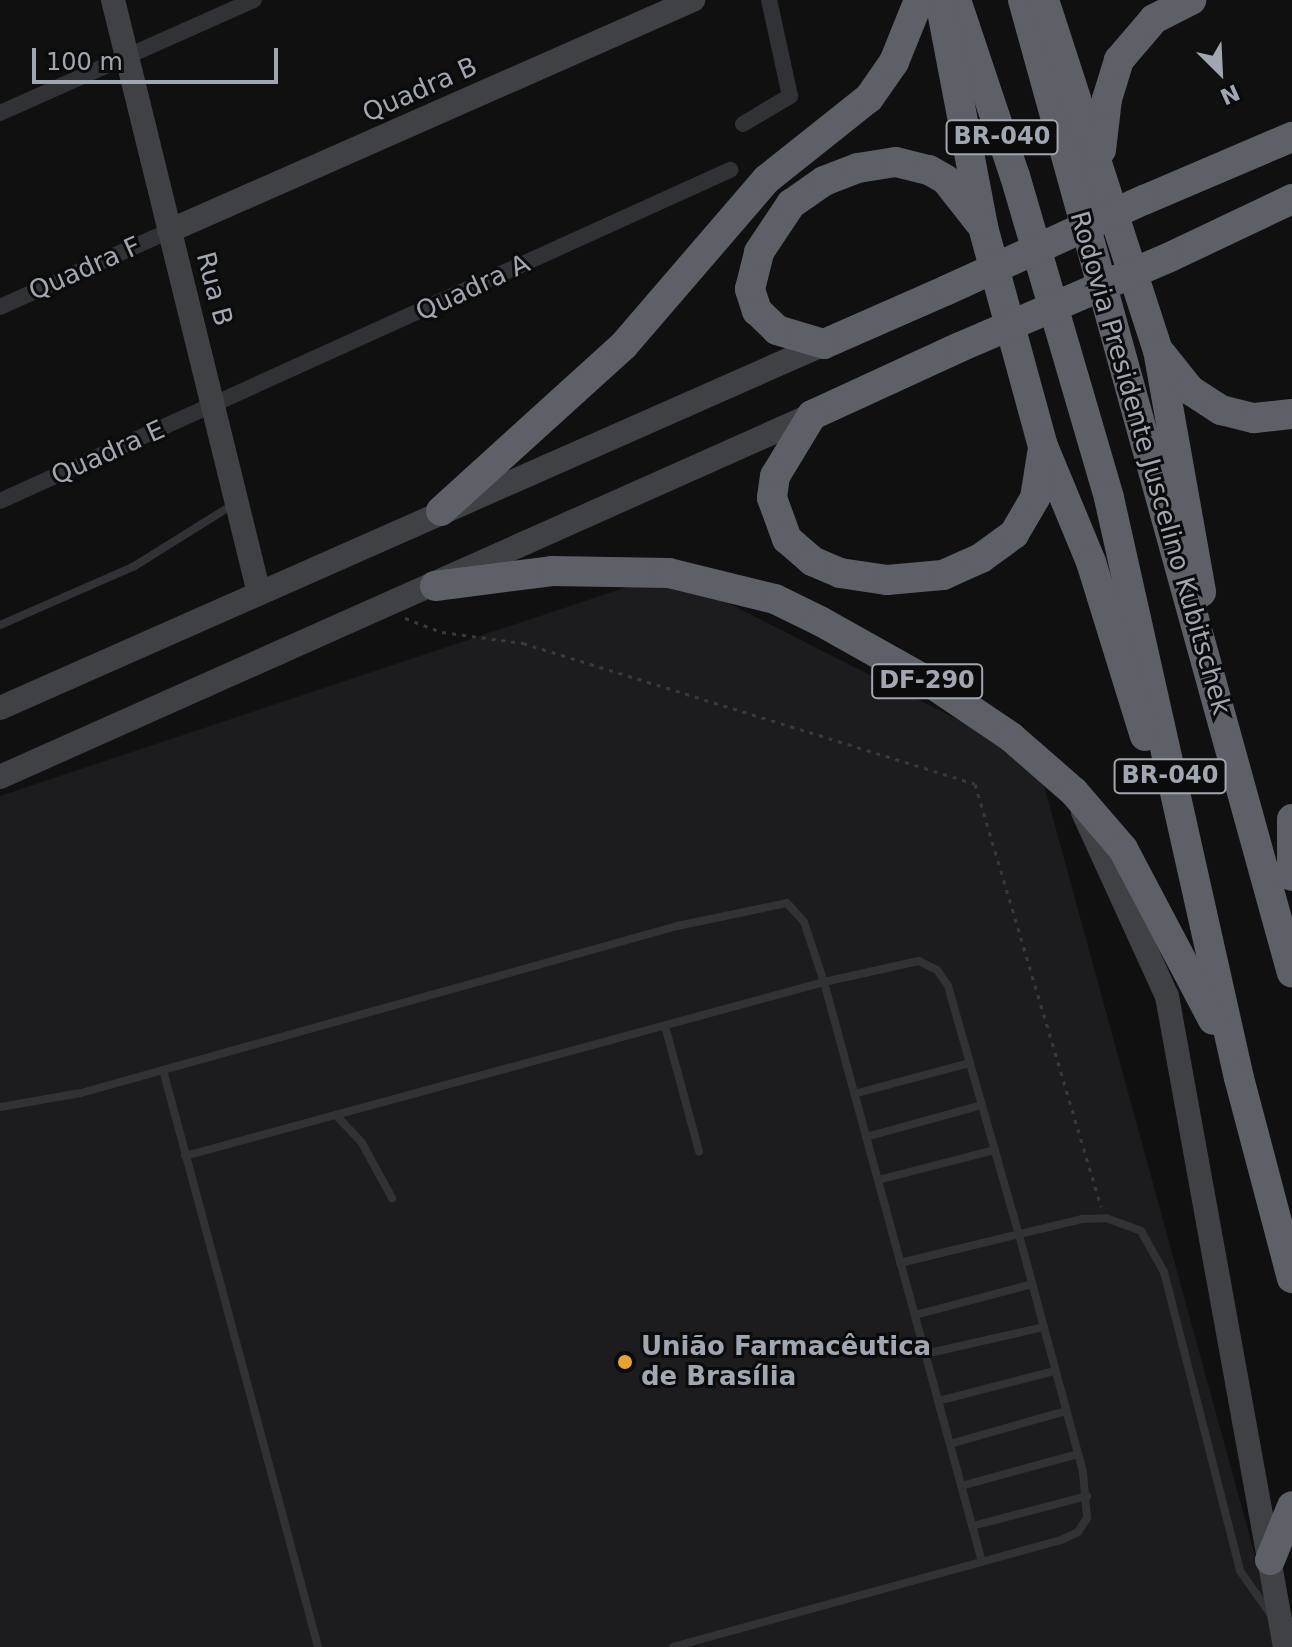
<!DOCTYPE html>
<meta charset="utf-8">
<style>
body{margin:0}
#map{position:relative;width:1292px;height:1647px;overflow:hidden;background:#101011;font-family:"DejaVu Sans",sans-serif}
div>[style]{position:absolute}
.built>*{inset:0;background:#1c1c1e}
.path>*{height:3px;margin-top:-1.5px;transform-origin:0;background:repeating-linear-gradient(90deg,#37393c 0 4px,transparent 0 10px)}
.lane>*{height:8px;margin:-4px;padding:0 4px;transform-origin:4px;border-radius:4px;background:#313235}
.street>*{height:16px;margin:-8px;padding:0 8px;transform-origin:8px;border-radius:8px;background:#313235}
.secondary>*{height:24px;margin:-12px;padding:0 12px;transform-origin:12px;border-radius:12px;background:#3f4145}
.highway>*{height:30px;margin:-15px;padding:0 15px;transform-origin:15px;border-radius:15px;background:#5d6066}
.highway-bridge>*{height:30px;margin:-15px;padding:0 15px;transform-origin:15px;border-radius:15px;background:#5d6066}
.dots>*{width:22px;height:22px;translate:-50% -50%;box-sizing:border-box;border:4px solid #0b0b0c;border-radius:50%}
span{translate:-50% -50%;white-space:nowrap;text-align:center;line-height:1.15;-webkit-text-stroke:6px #0b0b0c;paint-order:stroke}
.shield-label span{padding:2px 6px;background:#0b0b0c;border:2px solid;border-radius:6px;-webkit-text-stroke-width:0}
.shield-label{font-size:24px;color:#a1a7b1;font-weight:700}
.street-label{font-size:26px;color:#a1a7b1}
.poi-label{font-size:26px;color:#a1a7b1;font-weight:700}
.left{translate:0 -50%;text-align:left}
.north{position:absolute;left:1180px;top:32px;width:80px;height:80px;-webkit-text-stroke:6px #0b0b0c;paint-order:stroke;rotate:156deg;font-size:22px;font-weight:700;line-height:32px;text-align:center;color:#a1a7b1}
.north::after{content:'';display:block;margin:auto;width:28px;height:36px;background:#a1a7b1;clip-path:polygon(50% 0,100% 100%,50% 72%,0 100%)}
.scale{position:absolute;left:32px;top:48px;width:246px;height:36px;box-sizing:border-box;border:4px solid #a1a7b1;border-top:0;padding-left:10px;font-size:24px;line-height:28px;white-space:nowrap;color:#a1a7b1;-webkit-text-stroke:6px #0b0b0c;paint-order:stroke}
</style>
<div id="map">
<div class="built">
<div style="clip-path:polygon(669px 573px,1037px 760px,1280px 1647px,0 1647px,0 796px)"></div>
</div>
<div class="path">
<div style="left:405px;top:618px;width:40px;rotate:21deg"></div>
<div style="left:442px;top:632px;width:82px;rotate:7.7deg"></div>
<div style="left:523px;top:643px;width:473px;rotate:17.3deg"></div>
<div style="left:975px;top:784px;width:441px;rotate:73.4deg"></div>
</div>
<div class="lane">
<div style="left:0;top:625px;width:145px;rotate:-23.6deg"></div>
<div style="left:133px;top:567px;width:119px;rotate:-32deg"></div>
<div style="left:665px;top:1026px;width:130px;rotate:74.8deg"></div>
<div style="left:163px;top:1070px;width:597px;rotate:74.96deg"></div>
<div style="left:854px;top:1094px;width:120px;rotate:-15deg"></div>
<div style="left:0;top:1107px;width:82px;rotate:-9.8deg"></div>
<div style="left:81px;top:1093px;width:619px;rotate:-15.65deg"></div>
<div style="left:677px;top:926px;width:112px;rotate:-11.8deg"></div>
<div style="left:787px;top:903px;width:25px;rotate:48deg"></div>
<div style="left:804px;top:922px;width:63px;rotate:71.6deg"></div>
<div style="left:824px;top:982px;width:601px;rotate:74.76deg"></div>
<div style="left:336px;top:1115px;width:38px;rotate:47deg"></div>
<div style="left:362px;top:1143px;width:63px;rotate:61.4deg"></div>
<div style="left:866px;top:1137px;width:120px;rotate:-15.4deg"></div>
<div style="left:185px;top:1156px;width:662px;rotate:-15.23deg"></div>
<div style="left:824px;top:982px;width:97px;rotate:-12.5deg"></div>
<div style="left:919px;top:961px;width:20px;rotate:27deg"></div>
<div style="left:937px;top:970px;width:19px;rotate:55deg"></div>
<div style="left:948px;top:986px;width:255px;rotate:74.1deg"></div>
<div style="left:1018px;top:1231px;width:250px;rotate:74.9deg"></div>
<div style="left:1083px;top:1472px;width:46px;rotate:85deg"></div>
<div style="left:1087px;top:1518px;width:17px;rotate:123deg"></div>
<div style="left:1078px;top:1532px;width:19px;rotate:155deg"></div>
<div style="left:1061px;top:1540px;width:402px;rotate:164.6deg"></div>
<div style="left:878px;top:1180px;width:121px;rotate:-14.4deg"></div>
<div style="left:900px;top:1263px;width:187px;rotate:-13.6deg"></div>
<div style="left:1082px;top:1219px;width:24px;rotate:-2deg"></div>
<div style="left:1106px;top:1218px;width:37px;rotate:20deg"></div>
<div style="left:1141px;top:1231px;width:47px;rotate:60.7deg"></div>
<div style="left:1164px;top:1272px;width:309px;rotate:75.7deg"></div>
<div style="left:1240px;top:1571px;width:55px;rotate:54.6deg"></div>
<div style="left:915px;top:1315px;width:121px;rotate:-14.8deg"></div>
<div style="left:925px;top:1354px;width:122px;rotate:-12.8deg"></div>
<div style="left:938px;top:1401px;width:121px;rotate:-14.4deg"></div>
<div style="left:950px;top:1444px;width:121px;rotate:-15.9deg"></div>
<div style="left:961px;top:1486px;width:121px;rotate:-15.3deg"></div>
<div style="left:972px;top:1526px;width:119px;rotate:-14.6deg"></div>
</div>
<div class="street">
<div style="left:0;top:113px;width:278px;rotate:-24deg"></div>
<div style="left:743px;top:124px;width:55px;rotate:-30.8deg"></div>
<div style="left:790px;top:96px;width:98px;rotate:-102.3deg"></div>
<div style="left:0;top:307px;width:185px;rotate:-24.2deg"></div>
<div style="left:0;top:501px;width:802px;rotate:-24.39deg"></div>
</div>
<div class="secondary">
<div style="left:113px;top:0;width:611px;rotate:76.17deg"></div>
<div style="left:169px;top:231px;width:573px;rotate:-23.79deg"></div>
<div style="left:0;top:708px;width:901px;rotate:-23.83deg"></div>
<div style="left:0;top:777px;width:889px;rotate:-24.03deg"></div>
<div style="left:1083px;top:812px;width:202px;rotate:65.5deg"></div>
<div style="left:1167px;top:996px;width:662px;rotate:79.73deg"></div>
</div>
<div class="highway">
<div style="left:956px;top:0;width:186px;rotate:71.5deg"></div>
<div style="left:1015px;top:176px;width:335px;rotate:73.7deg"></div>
<div style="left:1109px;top:498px;width:594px;rotate:77.37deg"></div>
<div style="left:1239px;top:1078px;width:207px;rotate:75.2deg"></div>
<div style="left:1023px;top:0;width:1009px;rotate:74.55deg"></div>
<div style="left:1044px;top:0;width:368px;rotate:72deg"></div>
<div style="left:1158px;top:350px;width:246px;rotate:79.9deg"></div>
<div style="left:941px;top:6px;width:225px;rotate:79.2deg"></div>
<div style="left:983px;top:227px;width:227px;rotate:74.7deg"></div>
<div style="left:1043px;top:446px;width:126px;rotate:67.5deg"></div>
<div style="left:1091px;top:562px;width:182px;rotate:72.8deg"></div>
<div style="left:1101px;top:150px;width:51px;rotate:-83.3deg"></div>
<div style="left:1107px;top:99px;width:41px;rotate:-72.9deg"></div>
<div style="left:1119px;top:60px;width:54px;rotate:-49.5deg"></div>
<div style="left:1154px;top:19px;width:42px;rotate:-27.2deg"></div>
<div style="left:1144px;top:200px;width:161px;rotate:-23.1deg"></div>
<div style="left:1170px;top:257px;width:135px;rotate:-25.4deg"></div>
<div style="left:947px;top:290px;width:134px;rotate:156.3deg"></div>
<div style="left:824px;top:344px;width:49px;rotate:-163.4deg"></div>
<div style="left:777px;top:330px;width:28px;rotate:-136deg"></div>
<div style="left:757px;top:311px;width:23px;rotate:-108deg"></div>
<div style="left:750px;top:289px;width:38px;rotate:-76deg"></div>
<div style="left:759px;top:252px;width:58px;rotate:-56.3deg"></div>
<div style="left:791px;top:204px;width:40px;rotate:-34.9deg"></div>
<div style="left:824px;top:181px;width:36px;rotate:-21deg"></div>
<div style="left:858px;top:168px;width:38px;rotate:-9deg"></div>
<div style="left:896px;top:162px;width:34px;rotate:14deg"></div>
<div style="left:929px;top:170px;width:20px;rotate:30deg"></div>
<div style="left:946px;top:180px;width:53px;rotate:51.8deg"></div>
<div style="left:960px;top:347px;width:163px;rotate:155.3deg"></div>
<div style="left:812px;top:415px;width:71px;rotate:121.2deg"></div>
<div style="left:775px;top:476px;width:22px;rotate:98deg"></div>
<div style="left:772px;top:498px;width:44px;rotate:69.9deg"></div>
<div style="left:787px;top:539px;width:33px;rotate:41deg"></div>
<div style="left:812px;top:561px;width:30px;rotate:23deg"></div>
<div style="left:840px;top:573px;width:48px;rotate:8.5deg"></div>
<div style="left:887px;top:580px;width:56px;rotate:-5.1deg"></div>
<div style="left:943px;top:575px;width:42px;rotate:-24.1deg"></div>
<div style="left:981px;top:558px;width:41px;rotate:-36deg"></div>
<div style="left:1014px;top:534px;width:42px;rotate:-59.7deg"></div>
<div style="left:1035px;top:498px;width:51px;rotate:-80.9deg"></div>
<div style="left:1162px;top:355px;width:45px;rotate:51.3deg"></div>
<div style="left:1190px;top:390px;width:37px;rotate:33deg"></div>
<div style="left:1221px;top:410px;width:34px;rotate:14deg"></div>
<div style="left:1254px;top:418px;width:38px;rotate:-6deg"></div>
<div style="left:441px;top:511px;width:247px;rotate:-42.2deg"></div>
<div style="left:624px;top:345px;width:219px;rotate:-49.3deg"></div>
<div style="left:767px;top:179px;width:130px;rotate:-38.5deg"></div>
<div style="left:869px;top:98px;width:44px;rotate:-55.2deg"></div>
<div style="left:894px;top:62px;width:67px;rotate:-68deg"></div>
<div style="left:435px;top:586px;width:118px;rotate:-7.3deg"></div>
<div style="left:552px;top:571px;width:117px;rotate:1deg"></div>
<div style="left:669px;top:573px;width:109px;rotate:13.8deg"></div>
<div style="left:775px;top:599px;width:50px;rotate:26.1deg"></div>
<div style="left:820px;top:621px;width:131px;rotate:29.3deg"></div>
<div style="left:934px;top:685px;width:93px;rotate:34deg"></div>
<div style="left:1011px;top:737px;width:84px;rotate:41.1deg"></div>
<div style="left:1074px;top:792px;width:75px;rotate:49.3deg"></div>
<div style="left:1123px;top:849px;width:193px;rotate:62.2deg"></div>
<div style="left:1292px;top:819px;width:57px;rotate:90deg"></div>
<div style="left:1270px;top:1560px;width:58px;rotate:-67.8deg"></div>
</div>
<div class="highway-bridge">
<div style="left:947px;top:290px;width:217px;rotate:-24.6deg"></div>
<div style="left:960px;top:347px;width:228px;rotate:-23.2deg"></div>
</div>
<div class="dots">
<div style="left:625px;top:1362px;background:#e5a333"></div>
</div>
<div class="shield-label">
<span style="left:1002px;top:137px">BR-040</span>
<span style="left:927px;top:681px">DF-290</span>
<span style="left:1170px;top:776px">BR-040</span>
</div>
<div class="street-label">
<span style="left:420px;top:90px;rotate:-24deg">Quadra B</span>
<span style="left:85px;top:269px;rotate:-24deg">Quadra F</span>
<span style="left:473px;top:288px;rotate:-25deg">Quadra A</span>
<span style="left:214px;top:289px;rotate:75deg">Rua B</span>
<span style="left:108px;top:453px;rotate:-24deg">Quadra E</span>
<span style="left:1150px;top:463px;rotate:74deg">Rodovia Presidente Juscelino Kubitschek</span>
</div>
<div class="poi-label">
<span class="left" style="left:641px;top:1362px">União Farmacêutica<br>de Brasília</span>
</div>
<div class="north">N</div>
<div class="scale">100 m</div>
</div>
